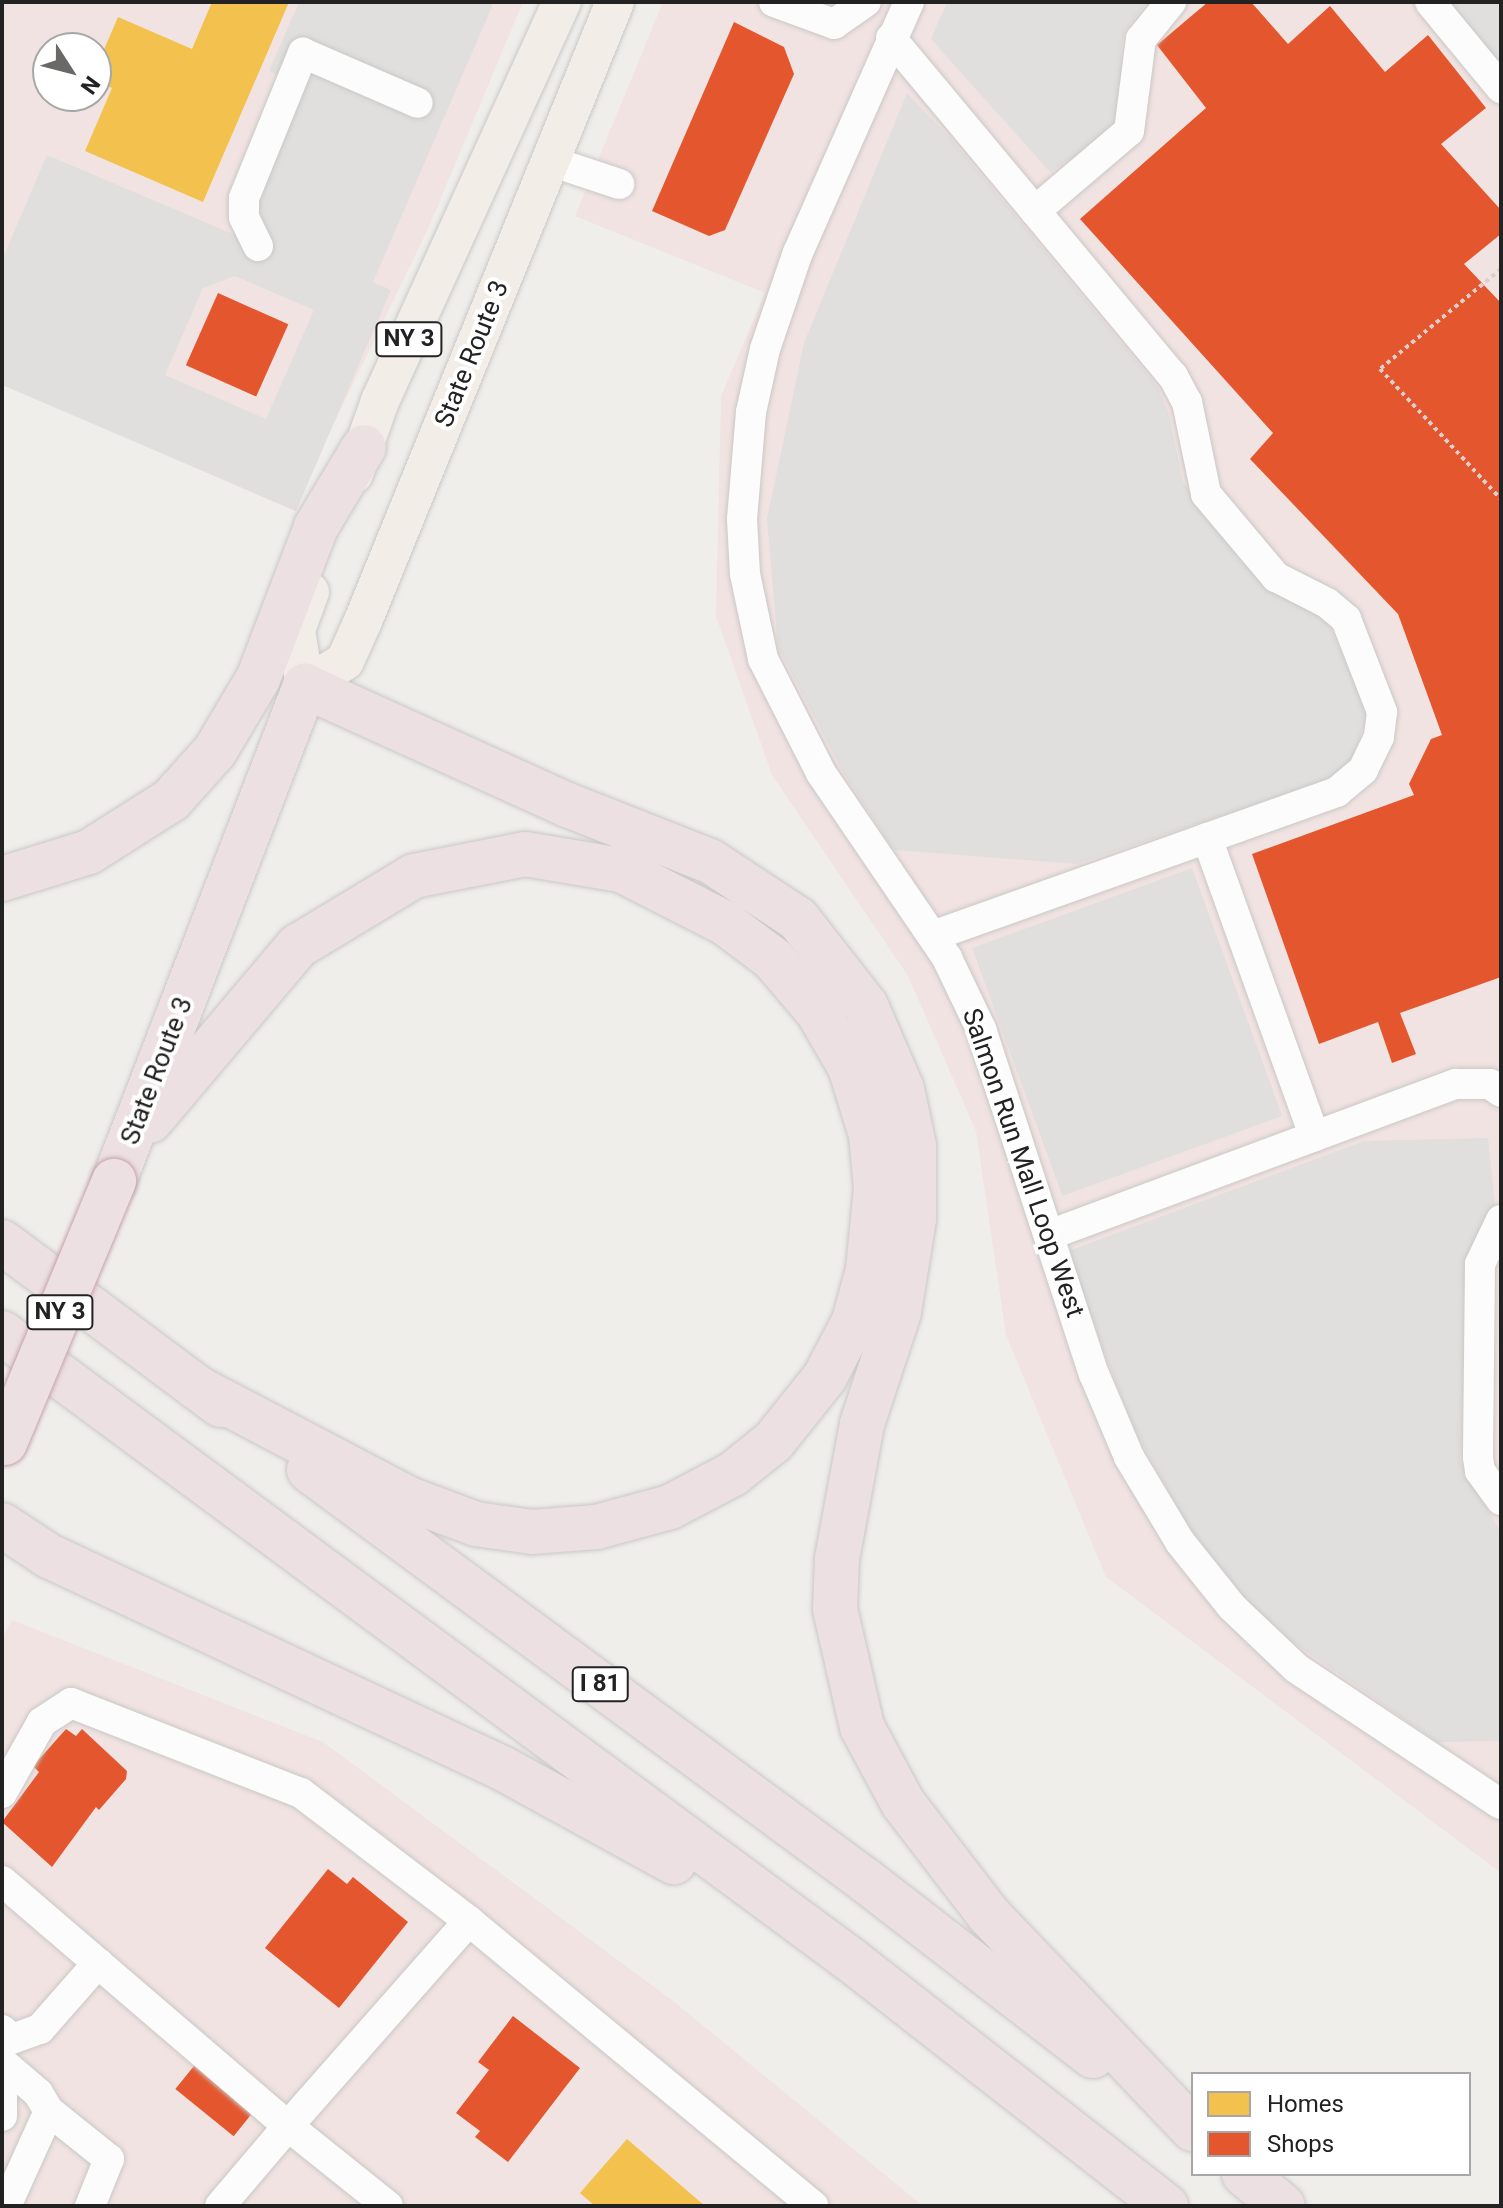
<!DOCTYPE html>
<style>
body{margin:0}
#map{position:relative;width:1503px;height:2208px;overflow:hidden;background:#f0eeeb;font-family:Roboto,sans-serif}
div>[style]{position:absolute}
.commercial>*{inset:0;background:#f1e3e1}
.parking>*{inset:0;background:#e0dfde;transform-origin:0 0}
.homes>*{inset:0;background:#f2c14e}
.shops>*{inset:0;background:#e4572e;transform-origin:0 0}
.path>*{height:4px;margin-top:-2px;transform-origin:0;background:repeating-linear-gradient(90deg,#dccecd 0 4px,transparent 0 8px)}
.roads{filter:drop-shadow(0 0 2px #c9c8c7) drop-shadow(0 0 2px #c9c8c7)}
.minor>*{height:30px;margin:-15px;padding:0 15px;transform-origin:15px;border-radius:15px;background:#fdfcfc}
.major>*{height:38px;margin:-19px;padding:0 19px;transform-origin:19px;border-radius:19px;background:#f3ede7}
.highway>*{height:44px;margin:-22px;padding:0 22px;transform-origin:22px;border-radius:22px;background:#ece0e2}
.bridges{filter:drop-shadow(0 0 2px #c5a2ac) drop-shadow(0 0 2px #c5a2ac)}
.highway-bridge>*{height:44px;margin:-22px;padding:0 22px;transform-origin:22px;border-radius:22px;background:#ece0e2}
span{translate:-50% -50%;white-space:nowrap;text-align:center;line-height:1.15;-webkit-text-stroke:8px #fff;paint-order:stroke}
.shield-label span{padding:2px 6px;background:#fff;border:2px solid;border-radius:6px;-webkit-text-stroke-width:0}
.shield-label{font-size:24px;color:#222;font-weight:700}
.street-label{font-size:26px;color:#222}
.frame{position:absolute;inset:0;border:4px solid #222;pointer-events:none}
.legend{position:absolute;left:1191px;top:2072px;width:280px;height:104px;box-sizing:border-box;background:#fff;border:2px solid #a7a7a7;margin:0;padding:10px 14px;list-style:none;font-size:24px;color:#222}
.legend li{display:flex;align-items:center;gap:16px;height:40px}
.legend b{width:40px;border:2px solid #a7a7a7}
.north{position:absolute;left:32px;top:32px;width:80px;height:80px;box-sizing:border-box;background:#fff;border:2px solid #a7a7a7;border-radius:50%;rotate:126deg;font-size:22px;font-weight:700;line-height:32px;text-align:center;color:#222}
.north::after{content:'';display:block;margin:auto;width:28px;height:36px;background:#6a6968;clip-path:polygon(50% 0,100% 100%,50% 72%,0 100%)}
</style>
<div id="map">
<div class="commercial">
<div style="clip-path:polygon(evenodd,2px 2px,523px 2px,428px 229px,292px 510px,2px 384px,2px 2px,48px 48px,96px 48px,96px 96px,48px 96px,48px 48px)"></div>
<div style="clip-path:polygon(663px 2px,1501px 2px,1501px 1873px,1106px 1577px,1006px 1335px,976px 1131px,908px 976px,772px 775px,716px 616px,721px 396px,765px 293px,575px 216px)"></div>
<div style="clip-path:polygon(12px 1620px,323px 1742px,672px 2000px,923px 2206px,2px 2206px,2px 1639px)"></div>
</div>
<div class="parking">
<div style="clip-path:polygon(evenodd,299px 2px,494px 2px,373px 282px,391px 290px,296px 511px,2px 385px,2px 260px,47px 155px,240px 237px,304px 86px,269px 71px,299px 2px,235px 276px,314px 310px,266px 419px,165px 375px,203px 288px,235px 276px)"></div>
<div style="clip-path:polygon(947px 2px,1148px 2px,1125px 30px,1121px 51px,1125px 98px,1115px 131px,1050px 172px,931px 39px)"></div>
<div style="clip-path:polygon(1451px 2px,1501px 2px,1501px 65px)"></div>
<div style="clip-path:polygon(907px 93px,953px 141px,1158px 387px,1169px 414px,1183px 482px,1242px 563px,1327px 619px,1368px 714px,1353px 758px,1328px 780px,1077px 864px,894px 850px,844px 774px,778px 647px,767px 519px,804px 343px)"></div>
<div style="left:1192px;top:868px;width:264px;height:234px;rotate:70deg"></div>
<div style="clip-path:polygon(1488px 1138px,1495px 1204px,1470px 1262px,1460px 1461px,1501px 1533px,1501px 1741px,1438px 1742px,1291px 1641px,1243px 1596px,1189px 1528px,1134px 1429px,1066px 1252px,1364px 1141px)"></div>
</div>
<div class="homes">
<div style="clip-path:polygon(212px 2px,289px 2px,203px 202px,85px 151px,112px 88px,96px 81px,96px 68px,118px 17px,192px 49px)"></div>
<div style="clip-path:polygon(627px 2139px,705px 2206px,595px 2206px,580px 2193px)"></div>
</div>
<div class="shops">
<div style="clip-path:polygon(1208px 2px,1251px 2px,1288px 44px,1330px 6px,1385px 72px,1428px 35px,1486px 108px,1441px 144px,1501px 210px,1501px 234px,1464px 264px,1501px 303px,1501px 977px,1400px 1013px,1416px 1054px,1392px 1063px,1378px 1022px,1319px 1044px,1252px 854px,1414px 795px,1409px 784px,1431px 739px,1442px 735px,1398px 614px,1250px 459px,1273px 433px,1080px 219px,1206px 108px,1157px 45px)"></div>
<div style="clip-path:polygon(734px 22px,784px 47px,794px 74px,725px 230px,709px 236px,652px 211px)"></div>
<div style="left:218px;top:293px;width:77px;height:79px;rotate:24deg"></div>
<div style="clip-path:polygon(66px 1729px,76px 1736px,82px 1729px,127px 1771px,126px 1779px,99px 1810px,96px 1807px,52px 1867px,2px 1822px,39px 1772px,33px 1766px)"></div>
<div style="clip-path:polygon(328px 1869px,347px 1884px,353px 1877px,408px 1922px,339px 2008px,265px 1948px)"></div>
<div style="clip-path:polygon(513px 2016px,580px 2068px,508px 2162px,475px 2137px,480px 2131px,456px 2113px,489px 2070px,478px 2062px)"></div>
<div style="left:198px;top:2061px;width:75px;height:36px;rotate:39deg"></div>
</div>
<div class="path">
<div style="left:1501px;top:269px;width:157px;rotate:140.4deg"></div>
<div style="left:1380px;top:369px;width:178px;rotate:47.1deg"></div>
</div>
<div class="roads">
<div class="minor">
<div style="left:774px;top:2px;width:64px;rotate:20.1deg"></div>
<div style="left:834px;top:24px;width:39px;rotate:-35deg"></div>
<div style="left:909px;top:2px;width:274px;rotate:113.9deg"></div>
<div style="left:798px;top:252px;width:102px;rotate:108.8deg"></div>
<div style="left:765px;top:349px;width:65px;rotate:102.5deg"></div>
<div style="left:751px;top:412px;width:107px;rotate:94.8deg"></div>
<div style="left:742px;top:519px;width:55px;rotate:86.9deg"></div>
<div style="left:745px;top:574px;width:87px;rotate:78deg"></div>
<div style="left:763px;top:659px;width:128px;rotate:63deg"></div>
<div style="left:821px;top:773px;width:224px;rotate:55.7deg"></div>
<div style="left:947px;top:958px;width:79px;rotate:64.4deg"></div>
<div style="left:981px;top:1029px;width:363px;rotate:71.9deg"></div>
<div style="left:1094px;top:1374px;width:90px;rotate:67.1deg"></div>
<div style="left:1129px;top:1457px;width:99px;rotate:59deg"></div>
<div style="left:1180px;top:1542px;width:83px;rotate:51.3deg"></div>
<div style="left:1232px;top:1607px;width:88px;rotate:43.6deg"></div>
<div style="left:1296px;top:1668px;width:246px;rotate:33.6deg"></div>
<div style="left:1430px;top:2px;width:112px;rotate:50.5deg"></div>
<div style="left:891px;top:38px;width:440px;rotate:50.2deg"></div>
<div style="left:1173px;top:376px;width:30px;rotate:62deg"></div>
<div style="left:1187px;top:402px;width:94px;rotate:78.3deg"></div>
<div style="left:1206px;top:494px;width:109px;rotate:49.9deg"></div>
<div style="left:1276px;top:577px;width:57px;rotate:27deg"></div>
<div style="left:1327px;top:603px;width:25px;rotate:40deg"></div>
<div style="left:1346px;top:619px;width:100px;rotate:68.8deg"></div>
<div style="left:1382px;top:712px;width:25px;rotate:97deg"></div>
<div style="left:1379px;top:737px;width:37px;rotate:116deg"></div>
<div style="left:1363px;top:770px;width:34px;rotate:140deg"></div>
<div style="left:1337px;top:792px;width:429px;rotate:160.4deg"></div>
<div style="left:550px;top:161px;width:73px;rotate:18.4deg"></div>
<div style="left:1035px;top:211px;width:123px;rotate:-40.4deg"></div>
<div style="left:1129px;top:131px;width:93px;rotate:-82.6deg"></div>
<div style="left:1141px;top:39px;width:48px;rotate:-51deg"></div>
<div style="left:258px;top:246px;width:32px;rotate:-116deg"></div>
<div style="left:244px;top:217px;width:19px;rotate:-90deg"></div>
<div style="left:244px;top:198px;width:157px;rotate:-67.9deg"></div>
<div style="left:303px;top:53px;width:125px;rotate:23.5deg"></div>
<div style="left:1207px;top:838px;width:317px;rotate:70.2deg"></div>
<div style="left:1501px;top:1220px;width:49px;rotate:115.5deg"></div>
<div style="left:1480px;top:1264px;width:193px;rotate:90.6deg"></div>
<div style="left:1478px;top:1457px;width:14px;rotate:82deg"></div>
<div style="left:1480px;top:1471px;width:36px;rotate:54deg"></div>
<div style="left:1049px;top:1235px;width:434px;rotate:-20.4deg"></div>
<div style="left:1456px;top:1084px;width:34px"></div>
<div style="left:1490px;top:1084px;width:14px;rotate:36deg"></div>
<div style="left:2px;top:1793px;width:81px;rotate:-60.6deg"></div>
<div style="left:42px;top:1722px;width:35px;rotate:-33deg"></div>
<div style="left:71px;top:1703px;width:247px;rotate:21.4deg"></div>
<div style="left:301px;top:1793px;width:211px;rotate:37.3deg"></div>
<div style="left:469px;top:1921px;width:447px;rotate:39.6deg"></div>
<div style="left:2px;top:1881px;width:377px;rotate:40.6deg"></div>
<div style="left:288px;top:2126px;width:273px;rotate:-48.6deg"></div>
<div style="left:2px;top:2030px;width:13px;rotate:42deg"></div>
<div style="left:12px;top:2039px;width:30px;rotate:-20deg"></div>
<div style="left:40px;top:2029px;width:88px;rotate:-48.7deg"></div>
<div style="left:2px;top:2062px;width:48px;rotate:40.7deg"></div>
<div style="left:38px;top:2093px;width:21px;rotate:59deg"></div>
<div style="left:2px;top:2086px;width:30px;rotate:90deg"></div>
<div style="left:6px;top:2206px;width:104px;rotate:-65.6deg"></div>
<div style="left:49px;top:2111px;width:77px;rotate:38.7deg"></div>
<div style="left:109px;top:2159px;width:51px;rotate:112deg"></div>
<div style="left:220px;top:2206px;width:105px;rotate:-49.6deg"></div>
<div style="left:288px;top:2126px;width:128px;rotate:38.7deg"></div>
</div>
<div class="major">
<div style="left:354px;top:474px;width:77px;rotate:-70.4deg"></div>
<div style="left:380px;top:401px;width:439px;rotate:-65.5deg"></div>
<div style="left:310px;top:592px;width:40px;rotate:110.2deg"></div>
<div style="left:296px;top:630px;width:57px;rotate:80.9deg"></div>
<div style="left:305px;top:686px;width:47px;rotate:-32deg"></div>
<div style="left:345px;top:661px;width:44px;rotate:-65.8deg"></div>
<div style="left:363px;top:621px;width:668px;rotate:-67.85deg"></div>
</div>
<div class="highway">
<div style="left:2px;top:879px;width:91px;rotate:-17.2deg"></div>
<div style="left:89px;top:852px;width:97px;rotate:-32.4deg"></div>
<div style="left:171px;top:800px;width:66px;rotate:-48.1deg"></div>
<div style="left:215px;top:751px;width:84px;rotate:-59.2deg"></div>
<div style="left:258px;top:679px;width:163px;rotate:-69.1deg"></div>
<div style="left:316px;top:527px;width:93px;rotate:-59deg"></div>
<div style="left:150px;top:1121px;width:229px;rotate:-49.8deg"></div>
<div style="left:298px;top:946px;width:135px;rotate:-31.1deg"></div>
<div style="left:414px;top:876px;width:113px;rotate:-11.2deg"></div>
<div style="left:525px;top:854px;width:97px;rotate:9.5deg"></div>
<div style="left:621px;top:870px;width:117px;rotate:27deg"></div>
<div style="left:725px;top:923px;width:60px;rotate:36.9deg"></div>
<div style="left:773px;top:959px;width:70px;rotate:49.7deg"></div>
<div style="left:818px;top:1012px;width:64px;rotate:59.8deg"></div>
<div style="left:850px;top:1067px;width:71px;rotate:72.8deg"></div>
<div style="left:871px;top:1135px;width:53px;rotate:84.6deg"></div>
<div style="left:876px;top:1188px;width:82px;rotate:95.6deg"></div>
<div style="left:868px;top:1270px;width:53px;rotate:105.4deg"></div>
<div style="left:854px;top:1321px;width:63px;rotate:117.4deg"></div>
<div style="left:825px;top:1377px;width:82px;rotate:128.6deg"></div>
<div style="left:774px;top:1441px;width:53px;rotate:141.2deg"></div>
<div style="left:733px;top:1474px;width:71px;rotate:152.4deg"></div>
<div style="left:670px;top:1507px;width:76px;rotate:164.7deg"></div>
<div style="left:597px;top:1527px;width:65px;rotate:175.6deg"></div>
<div style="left:532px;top:1532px;width:57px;rotate:-171.9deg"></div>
<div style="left:476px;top:1524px;width:72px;rotate:-159.5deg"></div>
<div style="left:409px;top:1499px;width:238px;rotate:-152.3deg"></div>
<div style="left:114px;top:1181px;width:531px;rotate:-68.9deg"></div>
<div style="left:305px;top:686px;width:286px;rotate:24.4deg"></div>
<div style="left:565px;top:804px;width:156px;rotate:21.5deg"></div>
<div style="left:710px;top:861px;width:105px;rotate:33.4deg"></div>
<div style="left:798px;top:919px;width:110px;rotate:52deg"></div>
<div style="left:866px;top:1006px;width:90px;rotate:66.6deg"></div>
<div style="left:902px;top:1089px;width:58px;rotate:78.1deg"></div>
<div style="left:914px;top:1146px;width:73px;rotate:90deg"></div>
<div style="left:914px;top:1219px;width:94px;rotate:99.2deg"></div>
<div style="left:899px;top:1312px;width:118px;rotate:108.3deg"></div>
<div style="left:862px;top:1424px;width:137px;rotate:100.5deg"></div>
<div style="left:837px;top:1559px;width:50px;rotate:92.3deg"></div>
<div style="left:835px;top:1609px;width:121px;rotate:77.1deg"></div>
<div style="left:862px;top:1727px;width:86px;rotate:61.7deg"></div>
<div style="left:903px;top:1803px;width:141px;rotate:52.5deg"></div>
<div style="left:989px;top:1915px;width:296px;rotate:46.4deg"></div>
<div style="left:2px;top:1242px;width:273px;rotate:36.7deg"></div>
<div style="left:2px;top:1333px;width:1055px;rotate:36.45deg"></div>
<div style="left:851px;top:1960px;width:400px;rotate:38deg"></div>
<div style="left:309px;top:1470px;width:691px;rotate:36.41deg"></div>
<div style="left:865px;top:1880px;width:288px;rotate:37.7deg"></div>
<div style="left:2px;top:1525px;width:56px;rotate:33.4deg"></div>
<div style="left:49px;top:1556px;width:500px;rotate:25.08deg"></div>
<div style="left:502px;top:1768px;width:196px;rotate:28.7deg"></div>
<div style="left:1244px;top:2174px;width:50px;rotate:39.4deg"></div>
</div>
</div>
<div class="bridges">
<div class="highway-bridge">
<div style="left:5px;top:1443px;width:284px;rotate:-67.4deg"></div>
</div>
</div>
<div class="shield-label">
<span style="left:409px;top:339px">NY 3</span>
<span style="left:60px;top:1312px">NY 3</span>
<span style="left:600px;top:1684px">I 81</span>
</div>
<div class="street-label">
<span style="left:472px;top:354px;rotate:-68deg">State Route 3</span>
<span style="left:157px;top:1071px;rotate:-69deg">State Route 3</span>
<span style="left:1023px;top:1163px;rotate:71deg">Salmon Run Mall Loop West</span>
</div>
<div class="frame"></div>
<ul class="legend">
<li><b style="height:22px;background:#f2c14e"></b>Homes</li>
<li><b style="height:22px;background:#e4572e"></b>Shops</li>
</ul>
<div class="north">N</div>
</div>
